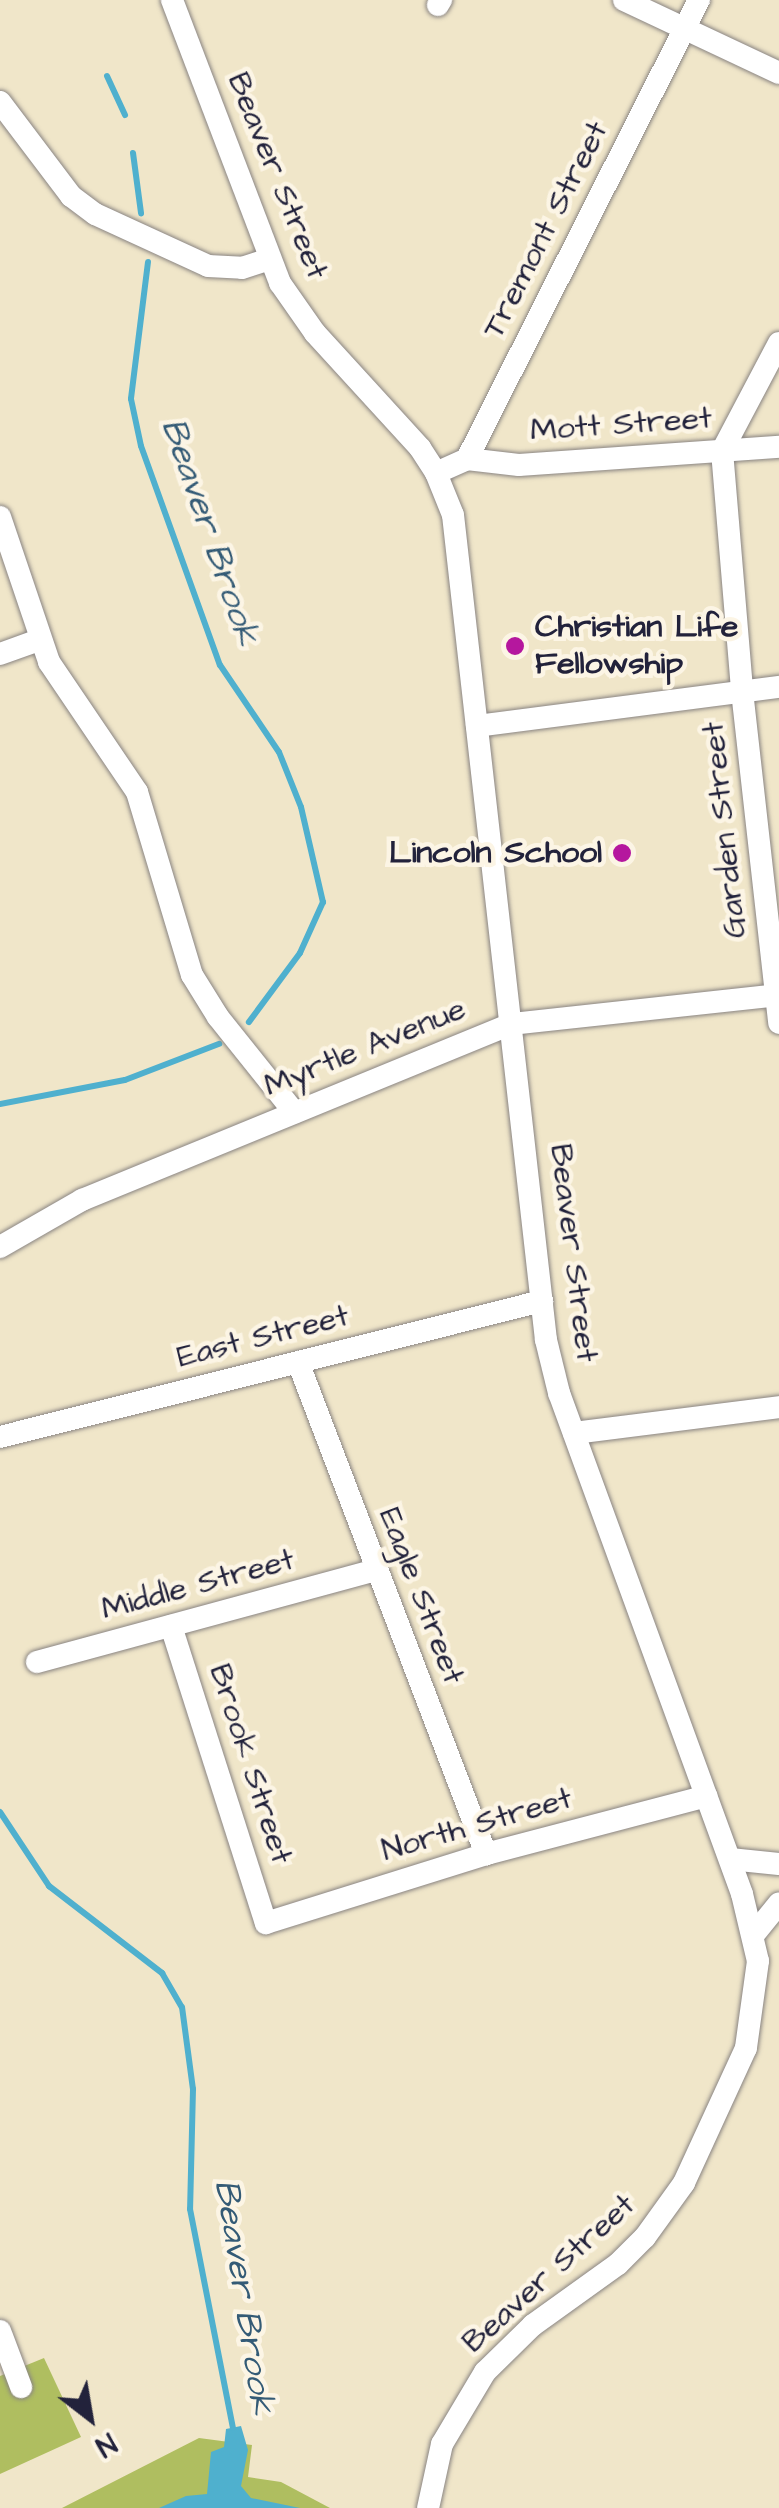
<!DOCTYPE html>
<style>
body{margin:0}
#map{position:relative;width:779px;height:2508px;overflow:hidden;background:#f0e6c9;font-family:"Architects Daughter",sans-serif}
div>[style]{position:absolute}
.green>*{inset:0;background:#afbe60}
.water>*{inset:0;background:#4fb0ce}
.stream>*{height:6px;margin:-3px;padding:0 3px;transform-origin:3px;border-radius:3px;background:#4fb0ce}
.roads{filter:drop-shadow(0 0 2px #898482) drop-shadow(0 0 2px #898482)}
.minor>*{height:22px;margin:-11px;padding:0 11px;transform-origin:11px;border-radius:11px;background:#fff}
.dots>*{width:28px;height:28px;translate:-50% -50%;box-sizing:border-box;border:5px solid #fcf5e5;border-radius:50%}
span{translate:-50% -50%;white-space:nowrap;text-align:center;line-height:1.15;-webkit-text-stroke:9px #fcf5e5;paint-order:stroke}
.street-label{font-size:32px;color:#22223b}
.poi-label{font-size:32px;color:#22223b;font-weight:700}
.left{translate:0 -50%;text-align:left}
.right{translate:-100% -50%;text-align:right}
.water-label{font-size:35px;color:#345b76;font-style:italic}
.north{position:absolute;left:40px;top:2368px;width:100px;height:100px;-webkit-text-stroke:8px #fcf5e5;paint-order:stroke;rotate:149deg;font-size:28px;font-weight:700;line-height:40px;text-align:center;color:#22223b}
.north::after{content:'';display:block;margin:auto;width:35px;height:45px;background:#22223b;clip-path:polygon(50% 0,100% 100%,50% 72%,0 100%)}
</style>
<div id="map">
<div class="green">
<div style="clip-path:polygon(44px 2358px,81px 2437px,0 2474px,0 2376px)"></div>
<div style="clip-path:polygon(199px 2438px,252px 2445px,248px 2477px,281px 2482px,330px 2508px,62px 2508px)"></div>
</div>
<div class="water">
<div style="clip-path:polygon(241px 2426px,248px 2450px,241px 2486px,251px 2498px,300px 2508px,159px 2508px,186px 2496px,207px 2494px,211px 2452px,224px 2447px,226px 2429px)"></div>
</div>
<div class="stream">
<div style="left:107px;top:76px;width:43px;rotate:65.2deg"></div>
<div style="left:133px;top:153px;width:61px;rotate:82.4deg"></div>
<div style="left:148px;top:262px;width:138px;rotate:97.1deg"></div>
<div style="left:131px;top:399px;width:48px;rotate:78deg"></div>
<div style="left:141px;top:446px;width:233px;rotate:70.2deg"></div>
<div style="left:220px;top:665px;width:105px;rotate:55.9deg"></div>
<div style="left:279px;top:752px;width:59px;rotate:68.2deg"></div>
<div style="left:301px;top:807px;width:98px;rotate:77deg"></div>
<div style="left:323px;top:902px;width:56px;rotate:114.3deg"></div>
<div style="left:300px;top:953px;width:86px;rotate:126.5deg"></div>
<div style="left:0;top:1104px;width:127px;rotate:-10.9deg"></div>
<div style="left:125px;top:1080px;width:101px;rotate:-21deg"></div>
<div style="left:0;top:1812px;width:89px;rotate:56.5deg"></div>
<div style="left:49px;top:1886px;width:143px;rotate:37.6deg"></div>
<div style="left:162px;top:1973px;width:39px;rotate:60deg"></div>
<div style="left:182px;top:2007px;width:83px;rotate:82.4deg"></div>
<div style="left:193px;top:2089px;width:120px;rotate:91.4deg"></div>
<div style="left:190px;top:2209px;width:223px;rotate:78.9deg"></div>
</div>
<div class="roads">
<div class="minor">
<div style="left:172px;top:0;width:303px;rotate:69.1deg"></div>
<div style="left:280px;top:283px;width:61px;rotate:55deg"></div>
<div style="left:315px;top:333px;width:156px;rotate:47.6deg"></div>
<div style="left:420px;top:448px;width:30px;rotate:57deg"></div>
<div style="left:436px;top:473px;width:45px;rotate:68deg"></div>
<div style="left:453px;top:515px;width:830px;rotate:83.57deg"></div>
<div style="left:546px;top:1340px;width:55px;rotate:76.2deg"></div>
<div style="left:559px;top:1393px;width:533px;rotate:69.93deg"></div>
<div style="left:742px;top:1894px;width:69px;rotate:76.6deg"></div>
<div style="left:758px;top:1961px;width:88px;rotate:97.9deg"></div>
<div style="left:746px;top:2048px;width:149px;rotate:114.7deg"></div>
<div style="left:684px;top:2183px;width:67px;rotate:125.8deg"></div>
<div style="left:645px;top:2237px;width:38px;rotate:135deg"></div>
<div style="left:618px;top:2264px;width:105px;rotate:144.3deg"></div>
<div style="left:533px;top:2325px;width:67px;rotate:135.6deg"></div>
<div style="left:485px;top:2372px;width:84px;rotate:120.8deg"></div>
<div style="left:442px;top:2444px;width:66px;rotate:102.3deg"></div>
<div style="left:624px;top:0;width:171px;rotate:25.2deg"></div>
<div style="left:438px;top:5px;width:6px;rotate:-59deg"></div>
<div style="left:0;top:102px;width:118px;rotate:52.9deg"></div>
<div style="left:71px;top:196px;width:30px;rotate:37deg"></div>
<div style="left:95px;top:214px;width:124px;rotate:24.7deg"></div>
<div style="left:208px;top:266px;width:34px;rotate:3deg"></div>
<div style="left:242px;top:268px;width:29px;rotate:-18deg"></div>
<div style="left:779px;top:343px;width:122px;rotate:117.8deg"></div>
<div style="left:722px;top:451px;width:241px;rotate:85.2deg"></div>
<div style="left:742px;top:691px;width:334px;rotate:83.6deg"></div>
<div style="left:467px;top:459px;width:52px;rotate:6.6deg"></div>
<div style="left:519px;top:465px;width:261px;rotate:-4deg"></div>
<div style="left:436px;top:473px;width:34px;rotate:-24deg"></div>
<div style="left:467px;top:459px;width:514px;rotate:-63.19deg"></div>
<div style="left:0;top:517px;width:153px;rotate:71.3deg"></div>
<div style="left:49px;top:662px;width:157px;rotate:55.9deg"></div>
<div style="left:137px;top:792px;width:191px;rotate:73.3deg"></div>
<div style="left:192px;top:975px;width:49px;rotate:58.2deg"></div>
<div style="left:218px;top:1017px;width:122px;rotate:51.3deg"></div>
<div style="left:0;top:654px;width:41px;rotate:-19.7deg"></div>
<div style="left:477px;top:726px;width:305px;rotate:-7.4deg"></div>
<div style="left:0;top:1247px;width:95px;rotate:-29.8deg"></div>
<div style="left:82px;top:1200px;width:465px;rotate:-22.3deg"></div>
<div style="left:512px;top:1024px;width:269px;rotate:-6.2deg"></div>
<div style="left:298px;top:1362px;width:527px;rotate:69.09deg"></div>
<div style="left:574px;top:1433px;width:207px;rotate:-7.2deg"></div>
<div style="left:0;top:1437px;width:559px;rotate:-14.09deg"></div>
<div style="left:171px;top:1626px;width:312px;rotate:72.3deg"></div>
<div style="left:266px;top:1923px;width:231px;rotate:-17.4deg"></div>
<div style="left:486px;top:1854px;width:228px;rotate:-14.7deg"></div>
<div style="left:37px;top:1662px;width:351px;rotate:-15.2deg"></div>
<div style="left:730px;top:1859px;width:49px;rotate:5.8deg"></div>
<div style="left:755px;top:1933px;width:38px;rotate:-51deg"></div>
<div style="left:0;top:2331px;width:60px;rotate:69.4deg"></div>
</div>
</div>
<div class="dots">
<div style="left:515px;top:646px;background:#b5179e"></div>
<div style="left:622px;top:853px;background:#b5179e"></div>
</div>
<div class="street-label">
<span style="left:277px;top:176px;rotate:68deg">Beaver Street</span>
<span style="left:546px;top:230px;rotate:-63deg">Tremont Street</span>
<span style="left:621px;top:425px;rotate:-4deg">Mott Street</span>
<span style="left:725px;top:830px;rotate:-96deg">Garden Street</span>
<span style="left:365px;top:1048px;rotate:-22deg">Myrtle Avenue</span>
<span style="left:573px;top:1253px;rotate:83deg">Beaver Street</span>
<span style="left:263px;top:1337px;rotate:-14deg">East Street</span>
<span style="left:198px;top:1585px;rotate:-15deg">Middle Street</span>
<span style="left:421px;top:1596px;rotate:69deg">Eagle Street</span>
<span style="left:250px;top:1764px;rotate:72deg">Brook Street</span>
<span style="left:477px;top:1825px;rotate:-16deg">North Street</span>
<span style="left:549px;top:2274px;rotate:-42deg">Beaver Street</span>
</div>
<div class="poi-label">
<span class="left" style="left:535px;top:646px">Christian Life<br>Fellowship</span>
<span class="right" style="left:602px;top:853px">Lincoln School</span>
</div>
<div class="water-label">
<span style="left:210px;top:532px;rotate:71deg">Beaver Brook</span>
<span style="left:244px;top:2297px;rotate:81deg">Beaver Brook</span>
</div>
<div class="north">N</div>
</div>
